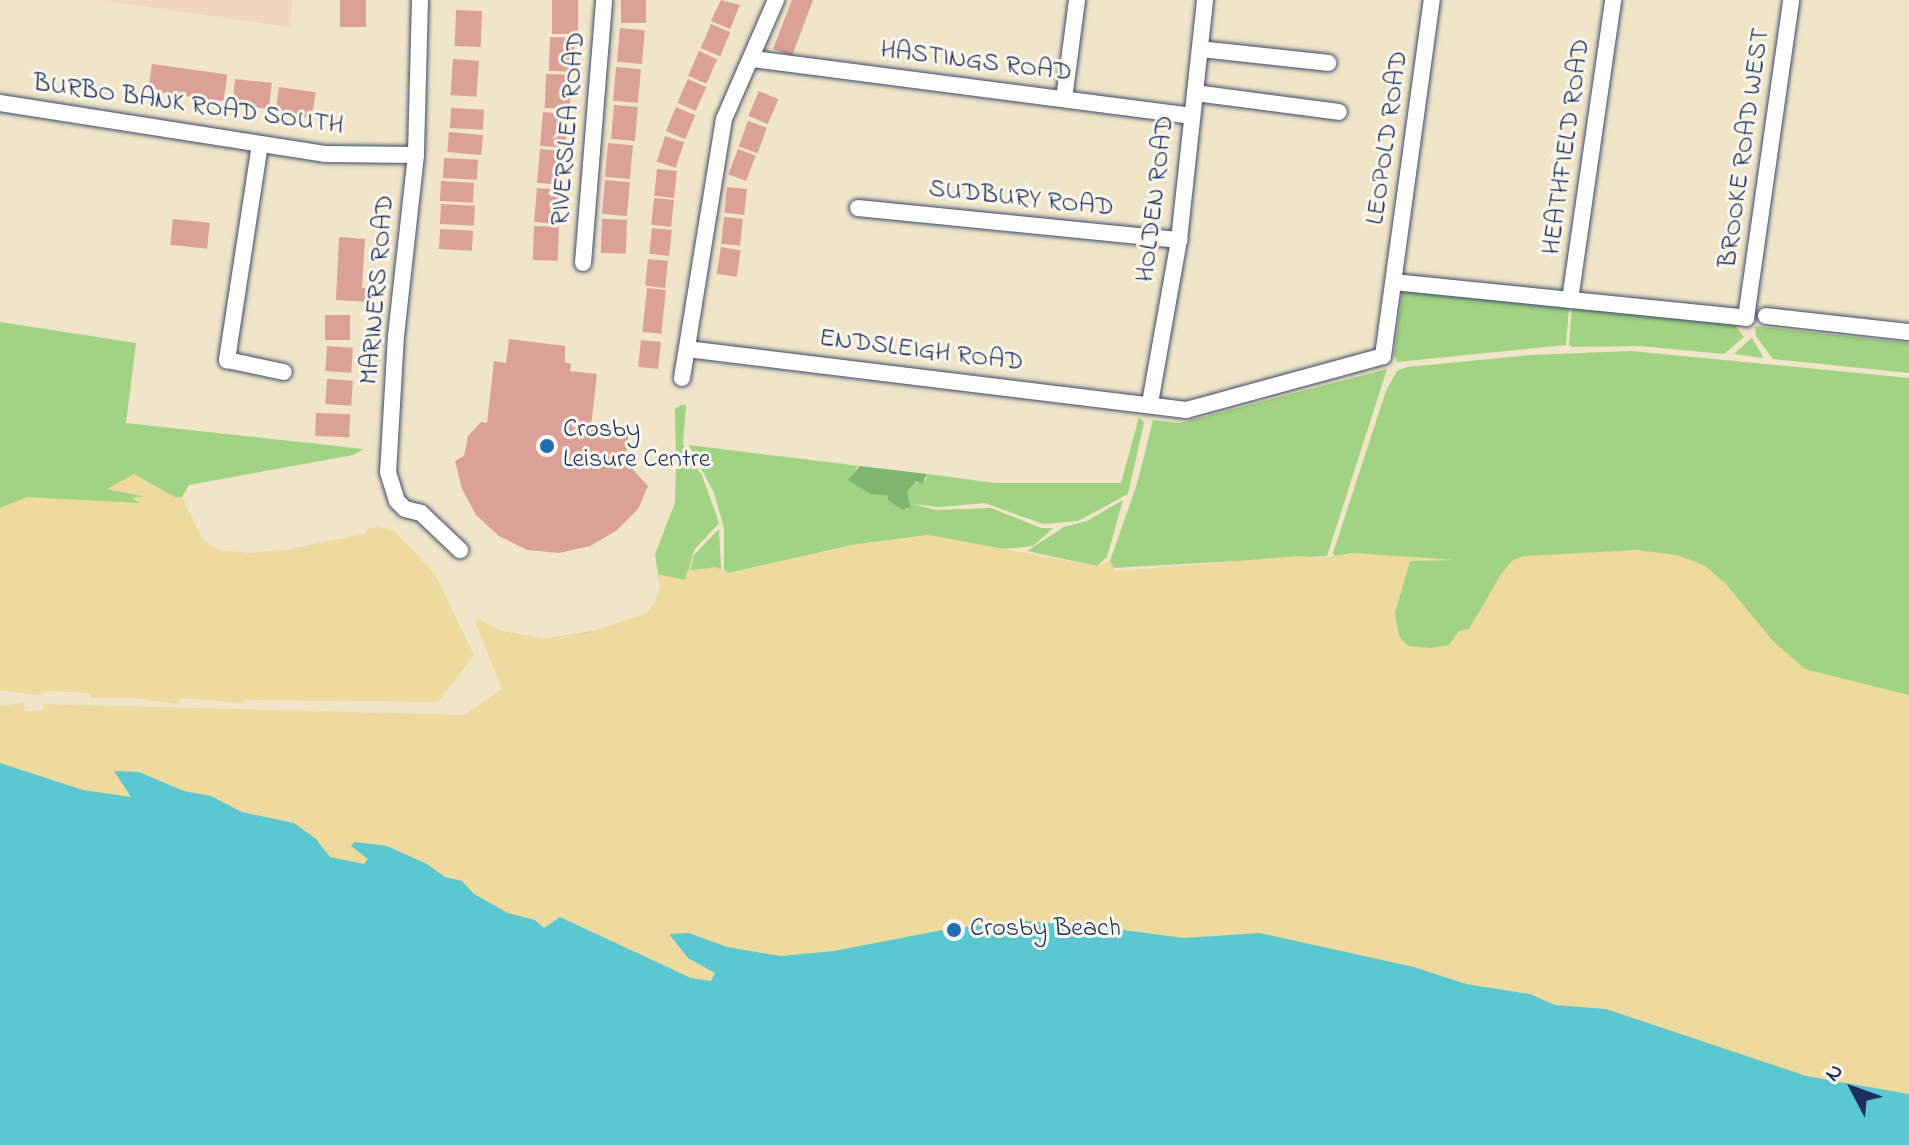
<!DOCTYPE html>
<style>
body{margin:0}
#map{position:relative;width:1909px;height:1145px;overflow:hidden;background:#f0e5c8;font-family:"Indie Flower",sans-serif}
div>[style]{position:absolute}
.built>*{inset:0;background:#f2d5be}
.green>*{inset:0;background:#a1d382}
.forest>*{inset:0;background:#80b570}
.sand>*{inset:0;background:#eeda9e}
.water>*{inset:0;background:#5bc8d1}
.building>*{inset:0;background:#dba096;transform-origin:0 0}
.roads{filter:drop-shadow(0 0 2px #3b4a6e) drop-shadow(0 0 2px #3b4a6e)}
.street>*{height:16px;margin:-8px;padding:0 8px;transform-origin:8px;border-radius:8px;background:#fff}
.dots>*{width:22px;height:22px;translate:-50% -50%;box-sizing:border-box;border:4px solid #fbf7ec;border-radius:50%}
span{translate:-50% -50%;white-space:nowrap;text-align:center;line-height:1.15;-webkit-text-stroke:6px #fbf7ec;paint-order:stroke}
.street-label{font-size:26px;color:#1b2f5e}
.poi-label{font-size:26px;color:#1b2f5e}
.left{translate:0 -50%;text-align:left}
.north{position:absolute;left:1813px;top:1049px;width:80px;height:80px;-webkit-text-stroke:6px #fbf7ec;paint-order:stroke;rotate:311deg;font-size:22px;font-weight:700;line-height:32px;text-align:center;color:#1b2f5e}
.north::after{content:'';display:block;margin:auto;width:28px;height:36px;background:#1b2f5e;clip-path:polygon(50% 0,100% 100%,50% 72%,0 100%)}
</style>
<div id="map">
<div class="built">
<div style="clip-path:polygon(99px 0,293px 0,289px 27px)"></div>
</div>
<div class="green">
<div style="clip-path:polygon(1403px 288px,1569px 307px,1566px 345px,1397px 362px,1394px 354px)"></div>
<div style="clip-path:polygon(1572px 308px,1734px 324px,1744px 337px,1724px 354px,1640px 346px,1572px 347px,1569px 344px)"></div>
<div style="clip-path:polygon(0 322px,136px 343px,126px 423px,364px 449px,353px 455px,189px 485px,182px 497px,175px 497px,133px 475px,108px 489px,147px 497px,134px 499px,142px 503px,0 611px)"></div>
<div style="clip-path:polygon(1755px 326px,1909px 343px,1909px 373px,1773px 359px,1756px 336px)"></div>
<div style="clip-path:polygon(1752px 338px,1764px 358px,1734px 354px,1748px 341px)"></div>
<div style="clip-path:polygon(evenodd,1631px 351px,1909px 378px,1909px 778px,1464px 752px,1333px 553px,1386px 391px,1397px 371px,1407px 367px,1532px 355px,1631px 351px,1353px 553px,1403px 558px,1449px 561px,1338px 556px,1353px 553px)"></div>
<div style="clip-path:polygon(1387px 369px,1327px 556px,1112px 568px,1110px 561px,1137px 484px,1153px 420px,1180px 423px)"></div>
<div style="clip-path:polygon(681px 405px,686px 405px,683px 443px,687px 456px,676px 463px,675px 409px)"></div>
<div style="clip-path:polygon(1139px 417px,1144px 423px,1128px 494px,1078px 521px,1043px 524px,985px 503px,939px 507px,913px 504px,936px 510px,991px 508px,1041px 528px,1053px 528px,1033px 546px,1002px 549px,928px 535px,852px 545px,729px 573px,724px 570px,724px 528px,714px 493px,689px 445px,860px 466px,855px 469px,888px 495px,888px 500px,907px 510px,907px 492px,918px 481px,926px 480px,927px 474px,995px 483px,1121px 483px)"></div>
<div style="clip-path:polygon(690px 460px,702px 475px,719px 523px,694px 550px,686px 580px,559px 691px,478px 619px,500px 631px,544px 639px,607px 629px,647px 613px,656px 601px,660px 586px,655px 554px,675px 503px,676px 469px)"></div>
<div style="clip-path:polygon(1123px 500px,1107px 557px,1097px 566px,1027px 551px,1064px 527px,1087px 521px)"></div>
<div style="clip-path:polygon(719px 529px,721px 569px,690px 570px,694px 555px)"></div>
</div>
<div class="forest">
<div style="clip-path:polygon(860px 466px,927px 474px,922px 484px,917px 481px,907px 492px,910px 507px,903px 510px,888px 500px,888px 495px,870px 494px,848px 480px)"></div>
</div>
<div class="sand">
<div style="clip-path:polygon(134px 474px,175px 497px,182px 497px,203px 540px,219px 550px,249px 553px,284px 550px,365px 534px,367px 529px,377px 527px,395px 531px,435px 574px,474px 655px,438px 702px,245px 700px,244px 703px,181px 698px,178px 704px,133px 698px,91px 698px,88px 693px,50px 691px,38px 695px,0 690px,0 508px,27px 497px,140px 503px,132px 498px,145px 496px,107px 489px)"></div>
<div style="clip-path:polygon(928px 535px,1097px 566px,1110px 561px,1116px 571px,1299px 556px,1321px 558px,1353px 553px,1455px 560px,1410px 561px,1395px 613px,1399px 636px,1408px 646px,1430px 648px,1449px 645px,1459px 631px,1469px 629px,1501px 574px,1513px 560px,1524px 556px,1637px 550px,1677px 555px,1704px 565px,1726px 584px,1773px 641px,1805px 669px,1909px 695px,1909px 1145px,0 1145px,0 706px,24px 703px,25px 711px,43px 711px,43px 704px,464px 715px,502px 689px,476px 623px,478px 619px,500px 631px,544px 639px,590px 632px,647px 613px,656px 600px,660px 586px,657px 574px,685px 580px,687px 571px,716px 567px,729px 573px,852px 545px)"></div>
</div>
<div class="water">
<div style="clip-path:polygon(0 763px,83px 790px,131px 797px,114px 771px,139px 772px,184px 791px,211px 796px,242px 812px,294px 823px,316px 839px,330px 857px,364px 864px,368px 859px,351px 846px,355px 842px,387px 846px,427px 864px,445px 877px,462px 881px,474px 894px,508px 913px,535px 920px,544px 928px,560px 917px,691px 978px,711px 981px,715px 973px,688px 958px,669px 934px,689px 933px,727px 947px,781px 956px,834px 951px,953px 928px,1025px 921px,1086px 925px,1184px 938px,1260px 933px,1414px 967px,1466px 984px,1530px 994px,1555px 1005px,1606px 1009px,1806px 1076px,1909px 1094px,1909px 1145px,0 1145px)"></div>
</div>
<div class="building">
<div style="left:340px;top:0;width:26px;height:27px"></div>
<div style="left:552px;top:0;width:26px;height:34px"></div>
<div style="left:621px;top:0;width:25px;height:23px"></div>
<div style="clip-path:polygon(721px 0,740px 5px,730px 29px,711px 21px)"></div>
<div style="clip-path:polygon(792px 0,813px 0,792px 56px,773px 49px)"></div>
<div style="left:456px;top:10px;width:26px;height:36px;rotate:2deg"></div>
<div style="left:711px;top:24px;width:21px;height:26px;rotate:23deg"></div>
<div style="left:620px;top:28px;width:25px;height:34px;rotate:5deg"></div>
<div style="left:550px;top:37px;width:25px;height:34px;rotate:2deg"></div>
<div style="left:699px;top:51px;width:20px;height:27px;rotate:24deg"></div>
<div style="left:453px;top:59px;width:26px;height:36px;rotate:4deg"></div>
<div style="left:152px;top:64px;width:76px;height:27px;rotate:8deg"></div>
<div style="left:616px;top:67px;width:25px;height:34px;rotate:5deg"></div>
<div style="left:546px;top:74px;width:25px;height:34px;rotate:2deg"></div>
<div style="left:235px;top:79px;width:37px;height:26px;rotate:6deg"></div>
<div style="left:688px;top:79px;width:20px;height:26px;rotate:24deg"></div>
<div style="left:279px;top:87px;width:37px;height:26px;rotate:8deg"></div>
<div style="left:759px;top:91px;width:21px;height:27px;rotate:23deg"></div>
<div style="left:614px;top:105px;width:24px;height:34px;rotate:5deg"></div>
<div style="left:676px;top:107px;width:21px;height:26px;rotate:23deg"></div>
<div style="left:451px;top:108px;width:33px;height:20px;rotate:3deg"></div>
<div style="left:543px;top:112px;width:25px;height:34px;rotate:5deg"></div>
<div style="left:748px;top:121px;width:20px;height:27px;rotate:20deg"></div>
<div style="left:449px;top:132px;width:34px;height:20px;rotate:5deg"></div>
<div style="left:665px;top:136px;width:20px;height:27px;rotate:18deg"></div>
<div style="left:608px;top:143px;width:25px;height:34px;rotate:5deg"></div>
<div style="left:540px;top:149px;width:25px;height:34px;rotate:5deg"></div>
<div style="left:738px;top:149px;width:19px;height:27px;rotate:21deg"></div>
<div style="left:444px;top:158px;width:34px;height:20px;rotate:3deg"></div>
<div style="left:657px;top:169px;width:20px;height:27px;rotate:6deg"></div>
<div style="left:605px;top:180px;width:25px;height:34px;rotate:5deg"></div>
<div style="left:441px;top:181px;width:33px;height:20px;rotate:3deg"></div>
<div style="left:727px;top:187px;width:20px;height:26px;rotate:6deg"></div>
<div style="left:537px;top:188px;width:25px;height:34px;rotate:5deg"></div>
<div style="left:654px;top:198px;width:20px;height:27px;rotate:6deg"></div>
<div style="left:441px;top:204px;width:34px;height:20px;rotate:3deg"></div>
<div style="left:724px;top:217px;width:19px;height:27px;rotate:6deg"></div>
<div style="left:173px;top:219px;width:37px;height:26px;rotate:6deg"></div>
<div style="left:602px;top:219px;width:25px;height:34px;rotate:2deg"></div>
<div style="left:534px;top:226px;width:25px;height:34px;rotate:2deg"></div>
<div style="left:652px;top:228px;width:20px;height:26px;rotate:6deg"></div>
<div style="left:440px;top:229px;width:33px;height:20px;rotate:3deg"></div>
<div style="clip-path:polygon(339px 237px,365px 239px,362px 288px,368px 288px,368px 302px,336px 300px)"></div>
<div style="left:721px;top:247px;width:20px;height:27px;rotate:9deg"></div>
<div style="left:648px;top:259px;width:20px;height:27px;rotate:6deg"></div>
<div style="left:647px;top:288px;width:19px;height:44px;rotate:6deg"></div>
<div style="left:325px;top:315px;width:25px;height:25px"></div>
<div style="clip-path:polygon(509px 339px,565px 346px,565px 362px,571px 364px,570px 371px,597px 374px,591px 426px,629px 431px,625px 461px,648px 486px,638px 509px,616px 531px,590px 546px,559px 553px,527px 550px,499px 536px,476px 515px,462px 489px,455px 461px,464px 456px,468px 436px,481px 422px,487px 423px,494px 361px,506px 363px)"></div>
<div style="left:641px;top:340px;width:20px;height:27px;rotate:6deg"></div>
<div style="left:327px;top:346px;width:26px;height:25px;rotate:4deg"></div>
<div style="left:327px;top:379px;width:26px;height:25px;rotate:4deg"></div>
<div style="left:316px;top:413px;width:34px;height:23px;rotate:2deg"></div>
</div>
<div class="roads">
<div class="street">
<div style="left:420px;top:0;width:155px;rotate:91.5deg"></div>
<div style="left:416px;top:155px;width:181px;rotate:96.3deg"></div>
<div style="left:396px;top:335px;width:137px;rotate:93.3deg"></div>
<div style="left:388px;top:472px;width:30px;rotate:73deg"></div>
<div style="left:397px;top:501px;width:11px;rotate:45deg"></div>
<div style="left:405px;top:509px;width:16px;rotate:14deg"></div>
<div style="left:421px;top:513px;width:54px;rotate:43.5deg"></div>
<div style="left:1200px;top:49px;width:129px;rotate:6.2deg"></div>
<div style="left:753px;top:59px;width:443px;rotate:7.4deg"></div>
<div style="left:1195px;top:93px;width:145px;rotate:7.5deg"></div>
<div style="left:1064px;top:99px;width:100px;rotate:-82.5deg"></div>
<div style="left:0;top:103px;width:330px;rotate:8.9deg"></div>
<div style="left:326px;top:154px;width:90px;rotate:0.6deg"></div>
<div style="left:260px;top:144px;width:219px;rotate:98.7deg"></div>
<div style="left:227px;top:360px;width:58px;rotate:11.9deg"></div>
<div style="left:858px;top:208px;width:323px;rotate:5.7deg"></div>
<div style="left:583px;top:263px;width:264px;rotate:-85.4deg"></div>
<div style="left:1394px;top:282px;width:354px;rotate:5.8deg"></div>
<div style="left:1746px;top:318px;width:321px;rotate:-81.9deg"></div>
<div style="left:1570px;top:300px;width:303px;rotate:-81.8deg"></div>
<div style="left:1766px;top:316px;width:144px;rotate:6.4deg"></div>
<div style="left:687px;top:349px;width:503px;rotate:6.97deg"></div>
<div style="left:1186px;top:410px;width:204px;rotate:-15.3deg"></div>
<div style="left:1383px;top:356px;width:359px;rotate:-82.2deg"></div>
<div style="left:682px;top:378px;width:262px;rotate:-80.8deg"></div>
<div style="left:724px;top:119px;width:130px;rotate:-66.4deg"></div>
<div style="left:1150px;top:403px;width:166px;rotate:-79.9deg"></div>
<div style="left:1179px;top:240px;width:241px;rotate:-83.8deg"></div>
</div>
</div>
<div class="dots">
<div style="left:547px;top:446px;background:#1f6fb2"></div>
<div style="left:954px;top:930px;background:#1f6fb2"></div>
</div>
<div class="street-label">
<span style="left:976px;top:63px;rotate:7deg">HASTINGS ROAD</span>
<span style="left:188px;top:106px;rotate:8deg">BURBO BANK ROAD SOUTH</span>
<span style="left:570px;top:129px;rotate:-85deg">RIVERSLEA ROAD</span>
<span style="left:1389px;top:138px;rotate:-82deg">LEOPOLD ROAD</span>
<span style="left:1568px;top:147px;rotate:-82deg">HEATHFIELD ROAD</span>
<span style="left:1746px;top:148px;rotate:-82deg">BROOKE ROAD WEST</span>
<span style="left:1157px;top:199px;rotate:-83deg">HOLDEN ROAD</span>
<span style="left:1021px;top:200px;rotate:6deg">SUDBURY ROAD</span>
<span style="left:379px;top:290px;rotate:-85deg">MARINERS ROAD</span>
<span style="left:921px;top:352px;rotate:7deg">ENDSLEIGH ROAD</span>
</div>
<div class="poi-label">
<span class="left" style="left:563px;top:446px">Crosby<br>Leisure Centre</span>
<span class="left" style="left:970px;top:930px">Crosby Beach</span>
</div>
<div class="north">N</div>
</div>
